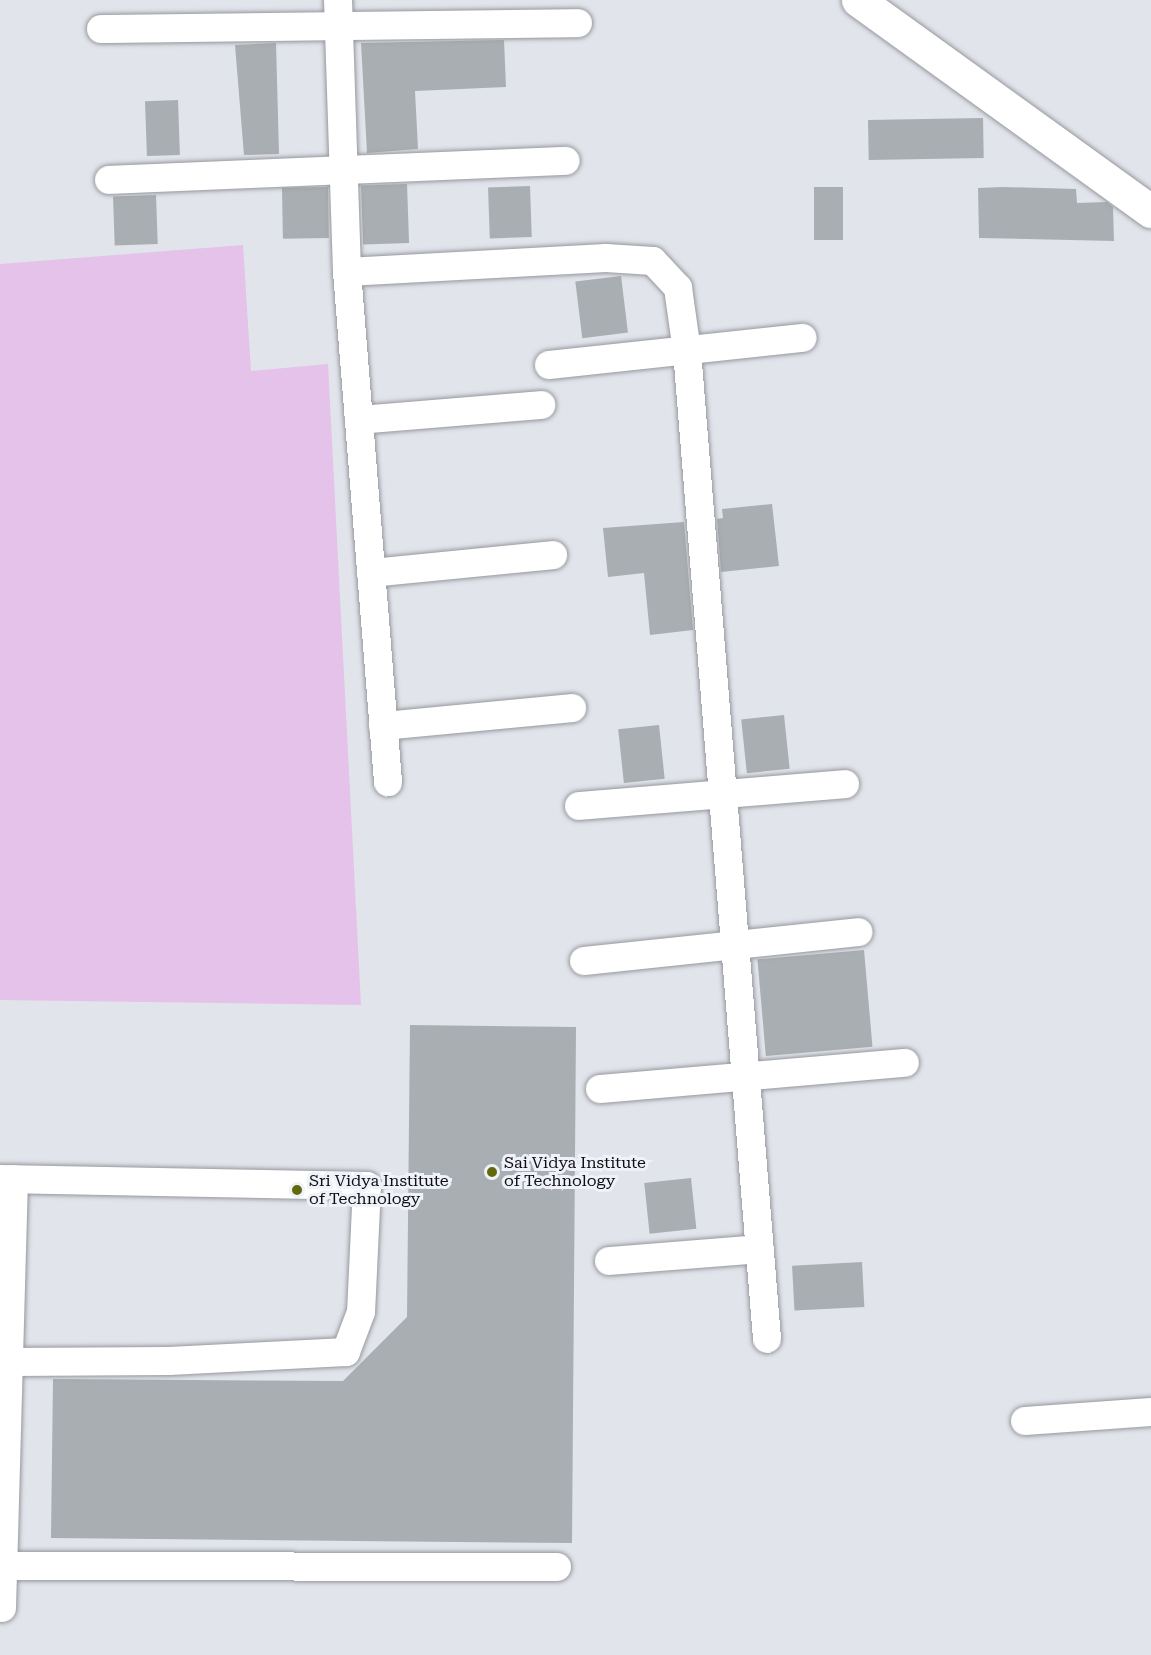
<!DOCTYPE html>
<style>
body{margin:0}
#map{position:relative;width:1151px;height:1655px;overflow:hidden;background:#e1e4ea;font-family:"Roboto Serif",serif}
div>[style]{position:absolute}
.green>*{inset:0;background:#e5c2e9}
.building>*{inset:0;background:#a8aeb1;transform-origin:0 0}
.roads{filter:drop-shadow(0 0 2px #96989e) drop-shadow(0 0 2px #96989e)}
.minor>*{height:28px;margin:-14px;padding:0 14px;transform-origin:14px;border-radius:14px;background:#fff}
.secondary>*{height:33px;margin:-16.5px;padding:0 16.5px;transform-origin:16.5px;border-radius:16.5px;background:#fff}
.dots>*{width:16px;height:16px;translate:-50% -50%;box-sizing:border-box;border:3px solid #eff2f8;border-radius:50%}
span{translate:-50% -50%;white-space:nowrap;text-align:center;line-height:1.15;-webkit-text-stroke:6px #eff2f8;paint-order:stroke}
.poi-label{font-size:16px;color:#0f1012}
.left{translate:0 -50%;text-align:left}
</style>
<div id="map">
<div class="green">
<div style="clip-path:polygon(243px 245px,251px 371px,328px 364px,361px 1005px,0 1000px,0 264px)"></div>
</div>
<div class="building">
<div style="clip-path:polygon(504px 40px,506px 87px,415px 91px,418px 149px,367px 153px,361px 43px)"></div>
<div style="clip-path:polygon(276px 43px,279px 154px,244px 155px,235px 45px)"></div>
<div style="left:178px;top:100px;width:55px;height:33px;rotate:88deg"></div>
<div style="left:983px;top:118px;width:40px;height:115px;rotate:89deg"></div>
<div style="left:407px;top:184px;width:59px;height:46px;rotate:88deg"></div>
<div style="left:530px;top:186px;width:51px;height:42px;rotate:88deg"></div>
<div style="left:328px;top:187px;width:51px;height:46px;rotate:89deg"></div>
<div style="left:814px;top:187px;width:29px;height:53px"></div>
<div style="clip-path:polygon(1003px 187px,1076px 189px,1077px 203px,1107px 202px,1113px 207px,1114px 241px,979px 238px,978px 188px)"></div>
<div style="left:156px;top:195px;width:49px;height:43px;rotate:88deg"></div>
<div style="left:621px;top:276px;width:57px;height:46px;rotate:83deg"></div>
<div style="clip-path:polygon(772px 504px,779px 566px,721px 572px,717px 519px,723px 518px,722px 509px)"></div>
<div style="clip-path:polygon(684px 522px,693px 630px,650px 635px,644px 573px,608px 577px,603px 528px)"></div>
<div style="left:784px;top:715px;width:54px;height:43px;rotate:84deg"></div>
<div style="left:659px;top:725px;width:54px;height:41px;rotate:84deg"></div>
<div style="left:864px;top:950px;width:97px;height:107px;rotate:85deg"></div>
<div style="clip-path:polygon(410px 1025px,576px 1027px,572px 1543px,51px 1538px,53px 1379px,343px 1381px,407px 1317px)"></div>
<div style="left:691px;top:1178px;width:51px;height:47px;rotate:84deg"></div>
<div style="left:862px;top:1262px;width:45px;height:70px;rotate:87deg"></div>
</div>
<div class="roads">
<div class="minor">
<div style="left:338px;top:0;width:272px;rotate:88.1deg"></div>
<div style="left:347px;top:272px;width:259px;rotate:-3.1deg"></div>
<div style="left:606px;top:258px;width:47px;rotate:3.7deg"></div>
<div style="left:653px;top:261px;width:37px;rotate:47deg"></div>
<div style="left:678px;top:288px;width:64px;rotate:81.9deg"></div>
<div style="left:687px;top:351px;width:991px;rotate:85.37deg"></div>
<div style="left:101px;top:29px;width:477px;rotate:-0.7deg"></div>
<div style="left:109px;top:180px;width:457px;rotate:-2.4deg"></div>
<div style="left:347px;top:272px;width:512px;rotate:85.4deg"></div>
<div style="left:549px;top:365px;width:255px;rotate:-6.1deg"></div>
<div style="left:359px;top:420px;width:183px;rotate:-4.7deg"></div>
<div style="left:371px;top:573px;width:183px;rotate:-5.6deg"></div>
<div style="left:383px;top:726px;width:190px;rotate:-5.4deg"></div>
<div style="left:579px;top:806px;width:267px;rotate:-4.7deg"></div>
<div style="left:584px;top:961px;width:276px;rotate:-6deg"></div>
<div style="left:600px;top:1089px;width:306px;rotate:-4.9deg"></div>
<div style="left:0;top:1179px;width:367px;rotate:1.1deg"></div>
<div style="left:367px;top:1186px;width:126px;rotate:92.7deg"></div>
<div style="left:361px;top:1312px;width:43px;rotate:110.6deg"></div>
<div style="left:346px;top:1352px;width:177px;rotate:177.1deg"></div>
<div style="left:169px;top:1361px;width:160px;rotate:179.6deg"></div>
<div style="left:609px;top:1261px;width:151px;rotate:-4.5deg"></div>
<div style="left:1025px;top:1421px;width:126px;rotate:-4.1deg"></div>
<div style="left:3px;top:1566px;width:554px;rotate:0.1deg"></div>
<div style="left:2px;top:1608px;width:429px;rotate:-88.4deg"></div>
</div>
<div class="secondary">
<div style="left:858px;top:0;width:361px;rotate:35.8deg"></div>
</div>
</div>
<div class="dots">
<div style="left:492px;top:1172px;background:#62690c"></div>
<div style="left:297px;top:1190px;background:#62690c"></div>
</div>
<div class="poi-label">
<span class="left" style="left:504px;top:1172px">Sai Vidya Institute<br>of Technology</span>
<span class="left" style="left:309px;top:1190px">Sri Vidya Institute<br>of Technology</span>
</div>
</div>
